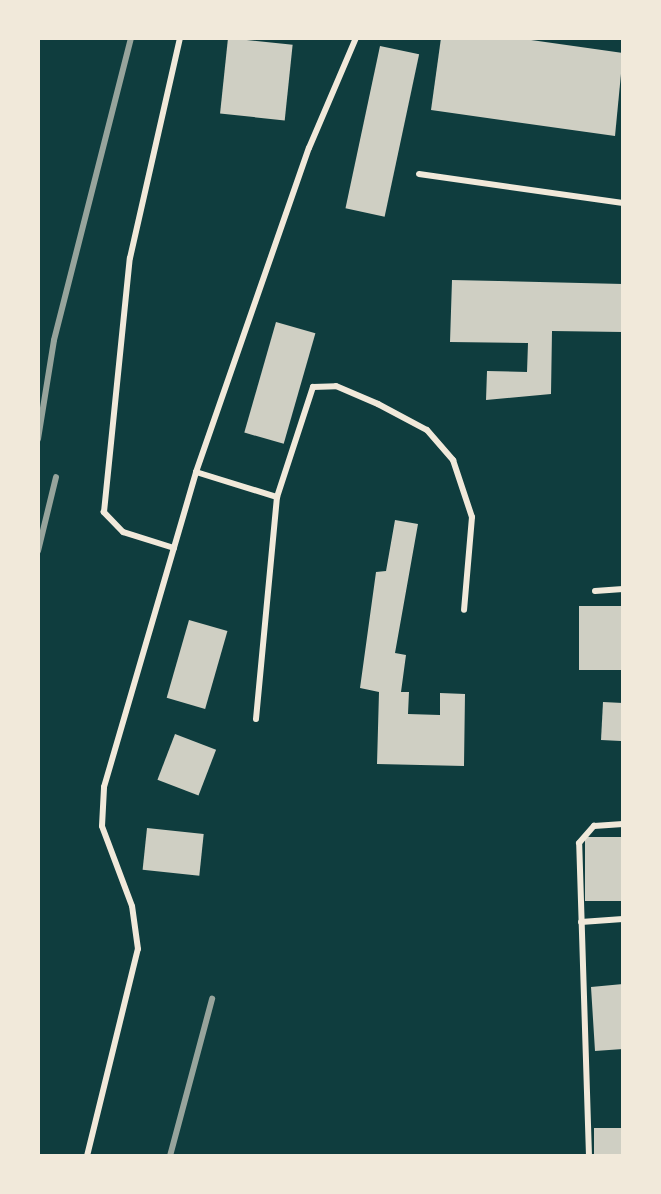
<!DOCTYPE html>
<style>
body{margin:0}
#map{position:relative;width:661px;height:1194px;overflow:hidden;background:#0f3d3e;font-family:"PT Sans",sans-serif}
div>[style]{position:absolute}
.building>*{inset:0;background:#cfcfc3;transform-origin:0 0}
.service>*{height:6px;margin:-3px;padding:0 3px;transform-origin:3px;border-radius:3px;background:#f1e9da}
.rail>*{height:6px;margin:-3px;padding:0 3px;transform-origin:3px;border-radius:3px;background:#97a49c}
span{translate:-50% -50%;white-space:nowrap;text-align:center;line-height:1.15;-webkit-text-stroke:8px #f1e9da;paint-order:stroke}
.frame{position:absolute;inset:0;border:40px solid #f1e9da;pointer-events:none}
</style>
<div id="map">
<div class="building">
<div style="left:228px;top:38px;width:65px;height:76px;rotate:6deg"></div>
<div style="clip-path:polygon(441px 38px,517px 38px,623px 53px,615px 136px,431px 110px)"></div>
<div style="left:380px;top:46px;width:40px;height:166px;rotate:12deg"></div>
<div style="clip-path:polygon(452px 280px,623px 284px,623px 332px,552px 331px,551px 394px,486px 400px,487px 371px,527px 372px,528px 343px,450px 342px)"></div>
<div style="left:276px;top:322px;width:41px;height:115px;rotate:16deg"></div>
<div style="clip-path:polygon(395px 520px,418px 524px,395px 653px,406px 655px,401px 692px,409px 692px,408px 714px,440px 715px,440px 693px,465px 694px,464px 766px,377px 764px,379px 692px,360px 688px,376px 572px,386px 571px)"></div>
<div style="left:579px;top:606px;width:44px;height:64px"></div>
<div style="left:189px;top:620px;width:40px;height:81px;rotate:16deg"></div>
<div style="left:603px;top:702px;width:20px;height:38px;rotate:3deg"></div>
<div style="left:175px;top:734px;width:44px;height:49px;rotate:21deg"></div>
<div style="left:147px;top:828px;width:57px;height:42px;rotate:6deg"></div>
<div style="left:623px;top:837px;width:64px;height:38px;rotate:90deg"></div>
<div style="clip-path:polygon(623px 984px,623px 1049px,595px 1051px,591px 987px)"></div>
<div style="left:623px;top:1128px;width:28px;height:29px;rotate:90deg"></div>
</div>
<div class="service">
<div style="left:419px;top:174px;width:206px;rotate:8.1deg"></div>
<div style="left:196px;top:472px;width:85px;rotate:17.2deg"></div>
<div style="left:174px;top:548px;width:53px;rotate:-162.6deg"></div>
<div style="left:123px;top:532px;width:28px;rotate:-134deg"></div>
<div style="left:104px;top:512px;width:255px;rotate:-84.2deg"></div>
<div style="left:130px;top:258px;width:226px;rotate:-77.2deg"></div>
<div style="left:595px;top:591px;width:28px;rotate:-4deg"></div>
<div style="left:256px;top:719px;width:223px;rotate:-84.6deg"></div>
<div style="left:277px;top:497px;width:116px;rotate:-71.9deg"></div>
<div style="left:313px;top:387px;width:23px;rotate:-2deg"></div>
<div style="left:336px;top:386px;width:46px;rotate:23.2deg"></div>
<div style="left:378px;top:404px;width:55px;rotate:28deg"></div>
<div style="left:427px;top:430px;width:40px;rotate:49deg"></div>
<div style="left:453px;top:460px;width:60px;rotate:71.6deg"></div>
<div style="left:472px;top:517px;width:93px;rotate:94.9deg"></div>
<div style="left:581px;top:922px;width:42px;rotate:-4.1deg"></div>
<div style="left:87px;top:1156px;width:213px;rotate:-76.2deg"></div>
<div style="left:138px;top:949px;width:43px;rotate:-97.9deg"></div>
<div style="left:132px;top:906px;width:85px;rotate:-110.6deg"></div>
<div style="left:102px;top:826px;width:39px;rotate:-87deg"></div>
<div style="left:104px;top:787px;width:328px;rotate:-73.7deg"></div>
<div style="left:196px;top:472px;width:343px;rotate:-70.8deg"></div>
<div style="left:309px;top:148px;width:120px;rotate:-66.9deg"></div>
<div style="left:589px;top:1156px;width:313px;rotate:-91.8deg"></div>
<div style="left:579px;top:843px;width:23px;rotate:-49deg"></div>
<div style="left:594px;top:826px;width:29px;rotate:-4deg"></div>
</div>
<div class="rail">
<div style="left:38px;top:439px;width:100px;rotate:-80.8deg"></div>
<div style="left:54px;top:340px;width:312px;rotate:-75.7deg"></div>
<div style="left:38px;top:551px;width:76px;rotate:-76.3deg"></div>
<div style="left:170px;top:1156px;width:163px;rotate:-75deg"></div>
</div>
<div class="frame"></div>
</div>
